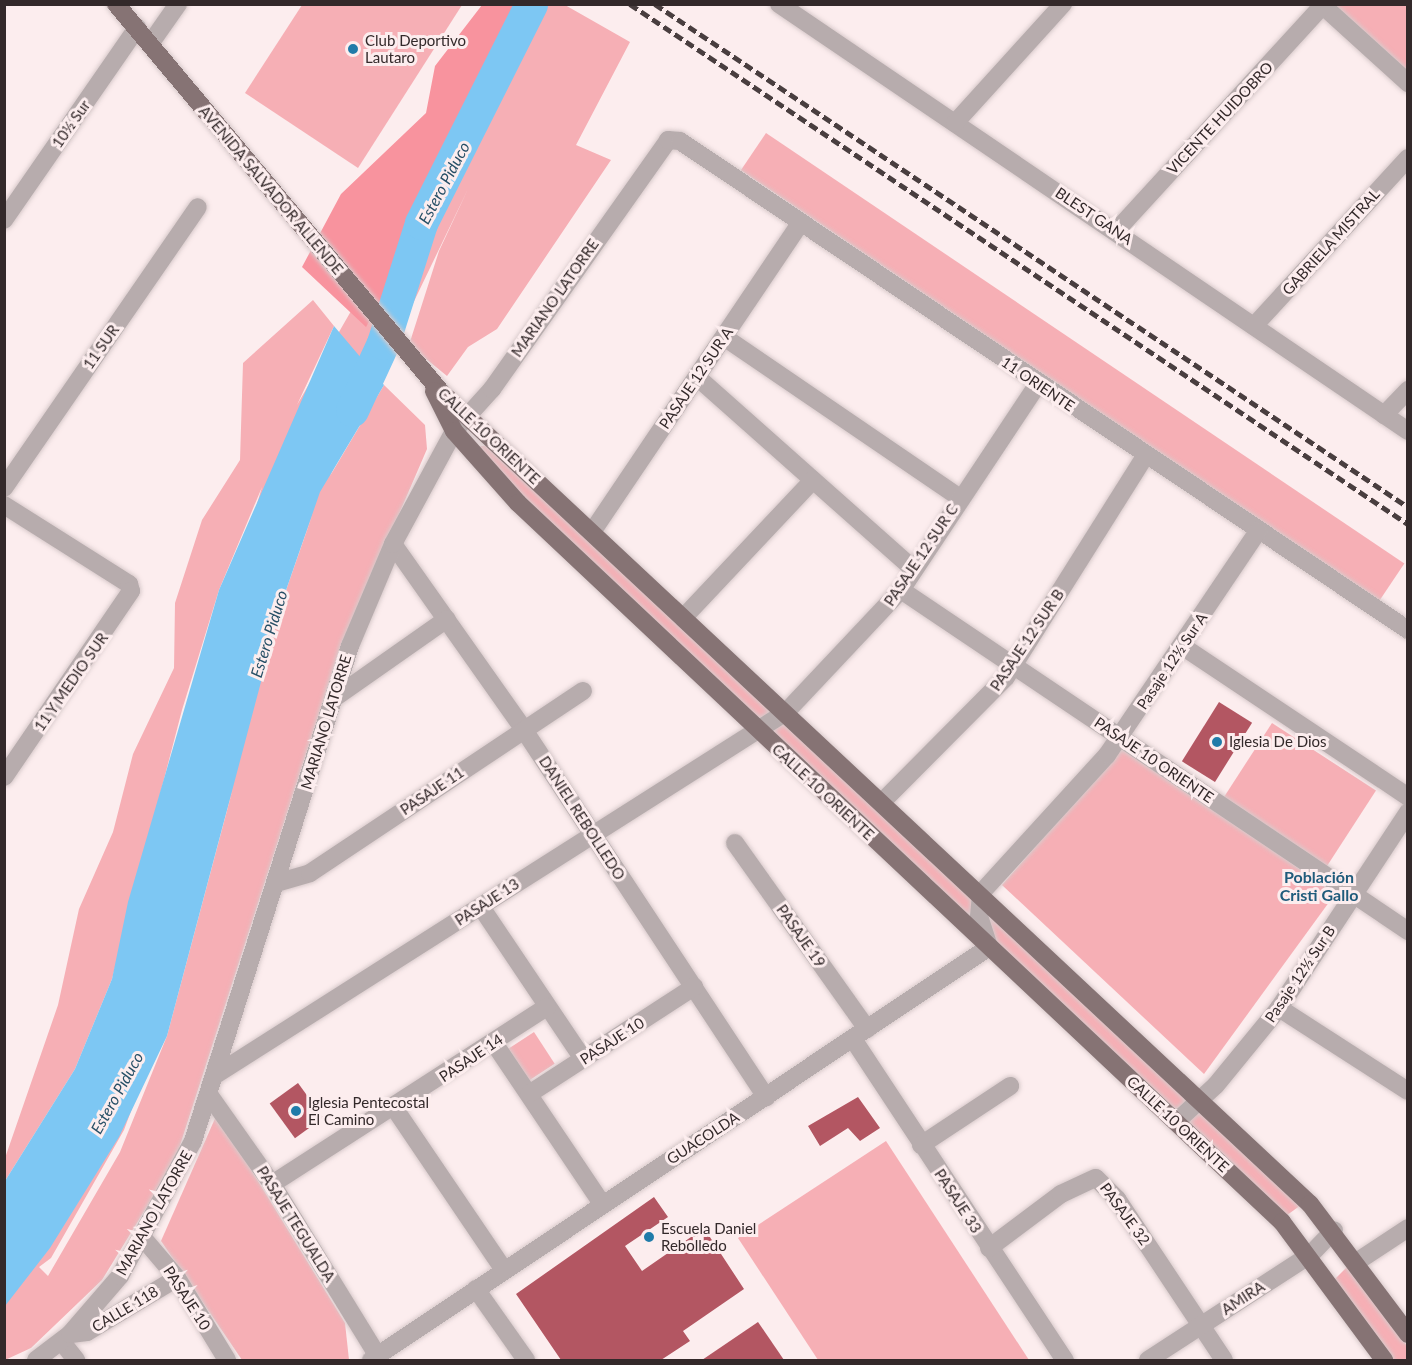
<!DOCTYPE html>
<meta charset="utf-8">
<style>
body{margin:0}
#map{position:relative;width:1412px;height:1365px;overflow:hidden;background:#fcedee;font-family:Lato,sans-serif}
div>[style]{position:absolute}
.green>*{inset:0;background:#f6afb5;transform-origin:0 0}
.forest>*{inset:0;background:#f8939e}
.water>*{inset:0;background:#7dc7f3}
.river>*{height:33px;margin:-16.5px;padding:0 16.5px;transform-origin:16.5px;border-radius:16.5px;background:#7dc7f3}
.building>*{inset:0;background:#b35662;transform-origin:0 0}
.roads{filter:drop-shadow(0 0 2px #d8cacb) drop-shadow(0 0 2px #d8cacb)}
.minor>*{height:18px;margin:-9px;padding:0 9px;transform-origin:9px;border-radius:9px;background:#b7acad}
.major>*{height:18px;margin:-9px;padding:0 9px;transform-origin:9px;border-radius:9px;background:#867374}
.rail>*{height:4.5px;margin-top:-2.25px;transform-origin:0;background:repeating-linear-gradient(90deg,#493e3f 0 9px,transparent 0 13.5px)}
.dots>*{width:16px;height:16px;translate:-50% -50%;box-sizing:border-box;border:3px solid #fcedee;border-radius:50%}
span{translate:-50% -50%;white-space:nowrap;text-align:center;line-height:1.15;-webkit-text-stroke:6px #fcedee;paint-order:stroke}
.poi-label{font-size:15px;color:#33292a}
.left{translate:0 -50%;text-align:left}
.street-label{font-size:15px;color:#33292a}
.water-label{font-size:16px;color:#264f66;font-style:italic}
.neighbourhood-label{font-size:16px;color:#1f5b7b;font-weight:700}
.frame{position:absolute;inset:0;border:6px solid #33292a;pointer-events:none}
</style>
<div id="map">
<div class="green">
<div style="clip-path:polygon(302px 5px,462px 5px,358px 168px,245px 93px)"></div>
<div style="clip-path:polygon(evenodd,527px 5px,565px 5px,630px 42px,576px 145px,611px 160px,497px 329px,468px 347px,447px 376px,409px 345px,439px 251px,468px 189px,330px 476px,384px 385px,425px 425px,427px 449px,337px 658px,175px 1161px,102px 1280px,31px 1348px,5px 1360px,5px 1224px,68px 1140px,262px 487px,219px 590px,182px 710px,112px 979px,75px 1069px,5px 1181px,4px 1161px,58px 1005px,79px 909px,113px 832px,133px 754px,174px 668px,175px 603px,202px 520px,240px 460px,243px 363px,313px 300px,334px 326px,297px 405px,527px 5px,313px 513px,283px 599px,257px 692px,271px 627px,313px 513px,527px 5px,233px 788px,167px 1036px,120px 1152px,48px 1276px,39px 1267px,51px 1258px,124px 1130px,171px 1003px,233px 788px)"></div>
<div style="clip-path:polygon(1334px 5px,1407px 5px,1407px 71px)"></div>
<div style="left:766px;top:133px;width:770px;height:45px;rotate:34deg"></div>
<div style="clip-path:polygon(490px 445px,1301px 1205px,1283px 1218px,488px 465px,475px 447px)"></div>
<div style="left:1272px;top:723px;width:124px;height:92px;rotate:33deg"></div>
<div style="clip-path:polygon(1124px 746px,1335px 894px,1204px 1074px,1002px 885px)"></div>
<div style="left:534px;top:1032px;width:38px;height:37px;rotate:57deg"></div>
<div style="clip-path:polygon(217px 1114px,345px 1323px,349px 1360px,242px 1360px,161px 1241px)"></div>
<div style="clip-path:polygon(886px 1141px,1029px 1360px,818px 1360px,738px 1238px)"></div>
<div style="clip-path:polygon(1351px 1263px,1407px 1346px,1407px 1360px,1387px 1360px,1333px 1281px)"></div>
</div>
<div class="forest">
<div style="clip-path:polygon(482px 5px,516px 5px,492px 75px,423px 199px,390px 285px,366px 327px,302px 267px,341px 194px,426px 113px,435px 66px)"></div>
</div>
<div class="water">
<div style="clip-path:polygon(334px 326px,384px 385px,320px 492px,283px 599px,167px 1036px,119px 1137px,50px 1248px,5px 1306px,5px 1181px,75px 1069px,112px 979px,128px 902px,219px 590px)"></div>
</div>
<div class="river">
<div style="left:352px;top:410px;width:74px;rotate:-65.2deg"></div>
<div style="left:383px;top:343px;width:126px;rotate:-72.4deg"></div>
<div style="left:421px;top:223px;width:245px;rotate:-63.3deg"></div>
</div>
<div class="building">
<div style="left:1219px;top:702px;width:39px;height:70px;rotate:32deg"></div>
<div style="left:298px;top:1083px;width:43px;height:35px;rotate:54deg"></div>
<div style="clip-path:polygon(858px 1097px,880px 1128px,860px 1141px,848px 1128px,820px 1146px,808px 1126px)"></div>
<div style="clip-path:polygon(654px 1197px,668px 1217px,625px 1246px,642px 1271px,704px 1228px,744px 1289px,683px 1331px,690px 1341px,661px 1360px,561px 1360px,516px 1294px)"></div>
<div style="clip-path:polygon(758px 1322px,784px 1360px,702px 1360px)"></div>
</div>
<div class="roads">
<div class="minor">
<div style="left:779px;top:4px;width:760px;rotate:34.17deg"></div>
<div style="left:1321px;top:4px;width:118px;rotate:42.2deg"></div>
<div style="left:150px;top:44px;width:49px;rotate:-55deg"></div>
<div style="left:955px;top:123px;width:161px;rotate:-47.8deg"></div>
<div style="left:4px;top:220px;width:234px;rotate:-55.3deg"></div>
<div style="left:1116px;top:231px;width:308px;rotate:-47.5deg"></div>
<div style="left:1254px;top:326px;width:228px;rotate:-47.5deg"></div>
<div style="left:724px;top:337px;width:286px;rotate:34.3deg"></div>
<div style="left:697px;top:377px;width:290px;rotate:41.6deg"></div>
<div style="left:1384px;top:415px;width:35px;rotate:-46deg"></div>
<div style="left:4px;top:488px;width:341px;rotate:-55.4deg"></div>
<div style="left:4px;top:505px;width:148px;rotate:32.3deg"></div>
<div style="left:129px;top:584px;width:7px;rotate:74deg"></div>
<div style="left:131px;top:591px;width:225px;rotate:124.3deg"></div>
<div style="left:592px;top:532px;width:372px;rotate:-56deg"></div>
<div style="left:393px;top:544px;width:228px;rotate:54.8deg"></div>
<div style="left:524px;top:730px;width:440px;rotate:56.6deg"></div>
<div style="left:901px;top:590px;width:611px;rotate:33.92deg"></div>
<div style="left:684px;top:617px;width:188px;rotate:-46.7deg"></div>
<div style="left:1182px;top:646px;width:272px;rotate:33.7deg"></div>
<div style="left:333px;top:699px;width:139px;rotate:-35.1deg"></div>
<div style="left:882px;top:802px;width:176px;rotate:-45.2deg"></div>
<div style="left:1006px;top:677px;width:261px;rotate:-57.8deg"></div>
<div style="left:735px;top:843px;width:228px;rotate:54.6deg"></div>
<div style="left:276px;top:883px;width:35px;rotate:-16deg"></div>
<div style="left:310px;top:873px;width:328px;rotate:-33.7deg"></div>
<div style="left:481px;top:907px;width:183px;rotate:56.1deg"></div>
<div style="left:1279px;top:1008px;width:153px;rotate:32.8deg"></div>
<div style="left:853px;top:1039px;width:385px;rotate:56.6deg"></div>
<div style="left:494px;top:1043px;width:194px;rotate:56.1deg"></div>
<div style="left:217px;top:1074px;width:674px;rotate:-32.46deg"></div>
<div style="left:786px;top:712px;width:168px;rotate:-46.7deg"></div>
<div style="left:901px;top:590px;width:247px;rotate:-56.4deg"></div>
<div style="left:529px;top:1094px;width:197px;rotate:-33deg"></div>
<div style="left:210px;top:1096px;width:108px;rotate:54.8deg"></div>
<div style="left:272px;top:1184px;width:202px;rotate:58.4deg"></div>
<div style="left:395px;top:1109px;width:194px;rotate:55.9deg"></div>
<div style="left:1176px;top:1122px;width:54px;rotate:-42.8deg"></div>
<div style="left:1216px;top:1085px;width:99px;rotate:-50.7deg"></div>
<div style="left:1279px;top:1008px;width:235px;rotate:-56.6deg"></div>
<div style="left:921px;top:1145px;width:107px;rotate:-33.5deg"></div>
<div style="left:272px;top:1184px;width:327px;rotate:-32.8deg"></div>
<div style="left:143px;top:1238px;width:52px;rotate:49.6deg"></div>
<div style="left:177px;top:1278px;width:96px;rotate:58.6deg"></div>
<div style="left:989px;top:1248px;width:90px;rotate:-36.9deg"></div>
<div style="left:1061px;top:1194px;width:38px;rotate:-25deg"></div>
<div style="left:1096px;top:1178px;width:30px;rotate:45deg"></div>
<div style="left:1117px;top:1199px;width:193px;rotate:56.4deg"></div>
<div style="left:1358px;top:1261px;width:60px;rotate:-33.4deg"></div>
<div style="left:476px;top:1289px;width:87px;rotate:54.8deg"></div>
<div style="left:71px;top:1334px;width:16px;rotate:-7deg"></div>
<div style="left:87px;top:1332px;width:105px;rotate:-31deg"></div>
<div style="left:62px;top:1342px;width:23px;rotate:52deg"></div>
<div style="left:36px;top:1360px;width:43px;rotate:-37.4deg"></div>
<div style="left:70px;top:1334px;width:77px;rotate:-49.2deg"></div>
<div style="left:120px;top:1276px;width:153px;rotate:-61.6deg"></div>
<div style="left:193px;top:1141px;width:519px;rotate:-72.4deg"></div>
<div style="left:350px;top:646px;width:111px;rotate:-67.1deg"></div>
<div style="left:393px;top:544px;width:128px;rotate:-61.6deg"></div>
<div style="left:454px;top:431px;width:57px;rotate:-47.9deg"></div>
<div style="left:492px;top:389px;width:305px;rotate:-54.7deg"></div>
<div style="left:668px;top:140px;width:12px;rotate:5deg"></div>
<div style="left:680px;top:141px;width:877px;rotate:33.89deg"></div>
<div style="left:371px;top:1360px;width:743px;rotate:-33.75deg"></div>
<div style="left:989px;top:947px;width:32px;rotate:-108deg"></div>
<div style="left:979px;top:917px;width:24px;rotate:-85deg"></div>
<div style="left:981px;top:893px;width:187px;rotate:-47.6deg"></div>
<div style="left:1107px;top:755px;width:270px;rotate:-56deg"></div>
<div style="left:1148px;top:1360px;width:194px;rotate:-33deg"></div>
<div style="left:1311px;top:1254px;width:33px;rotate:-46deg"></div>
</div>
<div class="major">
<div style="left:116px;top:4px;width:506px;rotate:50.05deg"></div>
<div style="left:441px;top:392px;width:1189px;rotate:43.06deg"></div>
<div style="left:1310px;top:1204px;width:163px;rotate:53deg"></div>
<div style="left:434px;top:391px;width:45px;rotate:63.4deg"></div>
<div style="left:454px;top:431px;width:96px;rotate:48.4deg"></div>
<div style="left:518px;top:503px;width:1049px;rotate:43.26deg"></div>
<div style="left:1282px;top:1222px;width:172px;rotate:53.5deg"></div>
</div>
</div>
<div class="rail">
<div style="left:630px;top:4px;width:936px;rotate:33.76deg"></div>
<div style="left:655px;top:4px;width:906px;rotate:33.74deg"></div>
</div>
<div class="dots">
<div style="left:353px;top:49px;background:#207ba9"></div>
<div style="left:1217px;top:742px;background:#207ba9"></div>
<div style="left:296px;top:1111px;background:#207ba9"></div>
<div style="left:649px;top:1237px;background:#207ba9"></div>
</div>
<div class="poi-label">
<span class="left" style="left:365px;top:49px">Club Deportivo<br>Lautaro</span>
<span class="left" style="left:1229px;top:742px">Iglesia De Dios</span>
<span class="left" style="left:308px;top:1111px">Iglesia Pentecostal<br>El Camino</span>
<span class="left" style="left:661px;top:1237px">Escuela Daniel<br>Rebolledo</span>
</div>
<div class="street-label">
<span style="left:1220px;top:118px;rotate:-47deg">VICENTE HUIDOBRO</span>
<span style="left:71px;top:124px;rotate:-55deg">10½ Sur</span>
<span style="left:271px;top:190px;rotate:50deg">AVENIDA SALVADOR ALLENDE</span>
<span style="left:1094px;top:216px;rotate:34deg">BLEST GANA</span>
<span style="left:1331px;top:242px;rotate:-48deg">GABRIELA MISTRAL</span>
<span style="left:555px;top:298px;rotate:-55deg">MARIANO LATORRE</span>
<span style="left:101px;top:347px;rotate:-55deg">11 SUR</span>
<span style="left:696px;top:378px;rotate:-56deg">PASAJE 12 SUR A</span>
<span style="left:1038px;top:384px;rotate:34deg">11 ORIENTE</span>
<span style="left:489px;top:436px;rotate:43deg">CALLE 10 ORIENTE</span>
<span style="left:921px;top:555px;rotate:-56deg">PASAJE 12 SUR C</span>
<span style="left:1027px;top:640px;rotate:-56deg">PASAJE 12 SUR B</span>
<span style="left:1172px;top:661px;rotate:-56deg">Pasaje 12½ Sur A</span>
<span style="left:71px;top:682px;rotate:-55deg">11 Y MEDIO SUR</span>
<span style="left:326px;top:722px;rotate:-73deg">MARIANO LATORRE</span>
<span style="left:1154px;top:760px;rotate:34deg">PASAJE 10 ORIENTE</span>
<span style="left:432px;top:791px;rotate:-34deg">PASAJE 11</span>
<span style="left:823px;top:792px;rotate:43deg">CALLE 10 ORIENTE</span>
<span style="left:582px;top:818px;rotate:57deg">DANIEL REBOLLEDO</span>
<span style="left:487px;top:902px;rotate:-33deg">PASAJE 13</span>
<span style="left:801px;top:936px;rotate:55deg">PASAJE 19</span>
<span style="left:1300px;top:974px;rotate:-56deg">Pasaje 12½ Sur B</span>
<span style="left:612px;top:1041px;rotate:-33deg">PASAJE 10</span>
<span style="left:471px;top:1058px;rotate:-34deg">PASAJE 14</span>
<span style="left:1178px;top:1124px;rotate:43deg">CALLE 10 ORIENTE</span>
<span style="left:703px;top:1138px;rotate:-33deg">GUACOLDA</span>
<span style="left:958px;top:1201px;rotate:57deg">PASAJE 33</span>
<span style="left:154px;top:1213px;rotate:-61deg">MARIANO LATORRE</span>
<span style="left:1125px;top:1214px;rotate:54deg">PASAJE 32</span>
<span style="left:296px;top:1224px;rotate:58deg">PASAJE TEGUALDA</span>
<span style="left:187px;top:1298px;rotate:57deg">PASAJE 10</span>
<span style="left:1243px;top:1298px;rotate:-33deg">AMIRA</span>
<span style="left:125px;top:1309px;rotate:-31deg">CALLE 118</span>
</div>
<div class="water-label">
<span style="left:444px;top:183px;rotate:-62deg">Estero Piduco</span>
<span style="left:269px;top:634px;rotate:-73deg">Estero Piduco</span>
<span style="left:117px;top:1093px;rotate:-61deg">Estero Piduco</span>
</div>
<div class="neighbourhood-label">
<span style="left:1319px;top:886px">Población<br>Cristi Gallo</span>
</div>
<div class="frame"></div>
</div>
